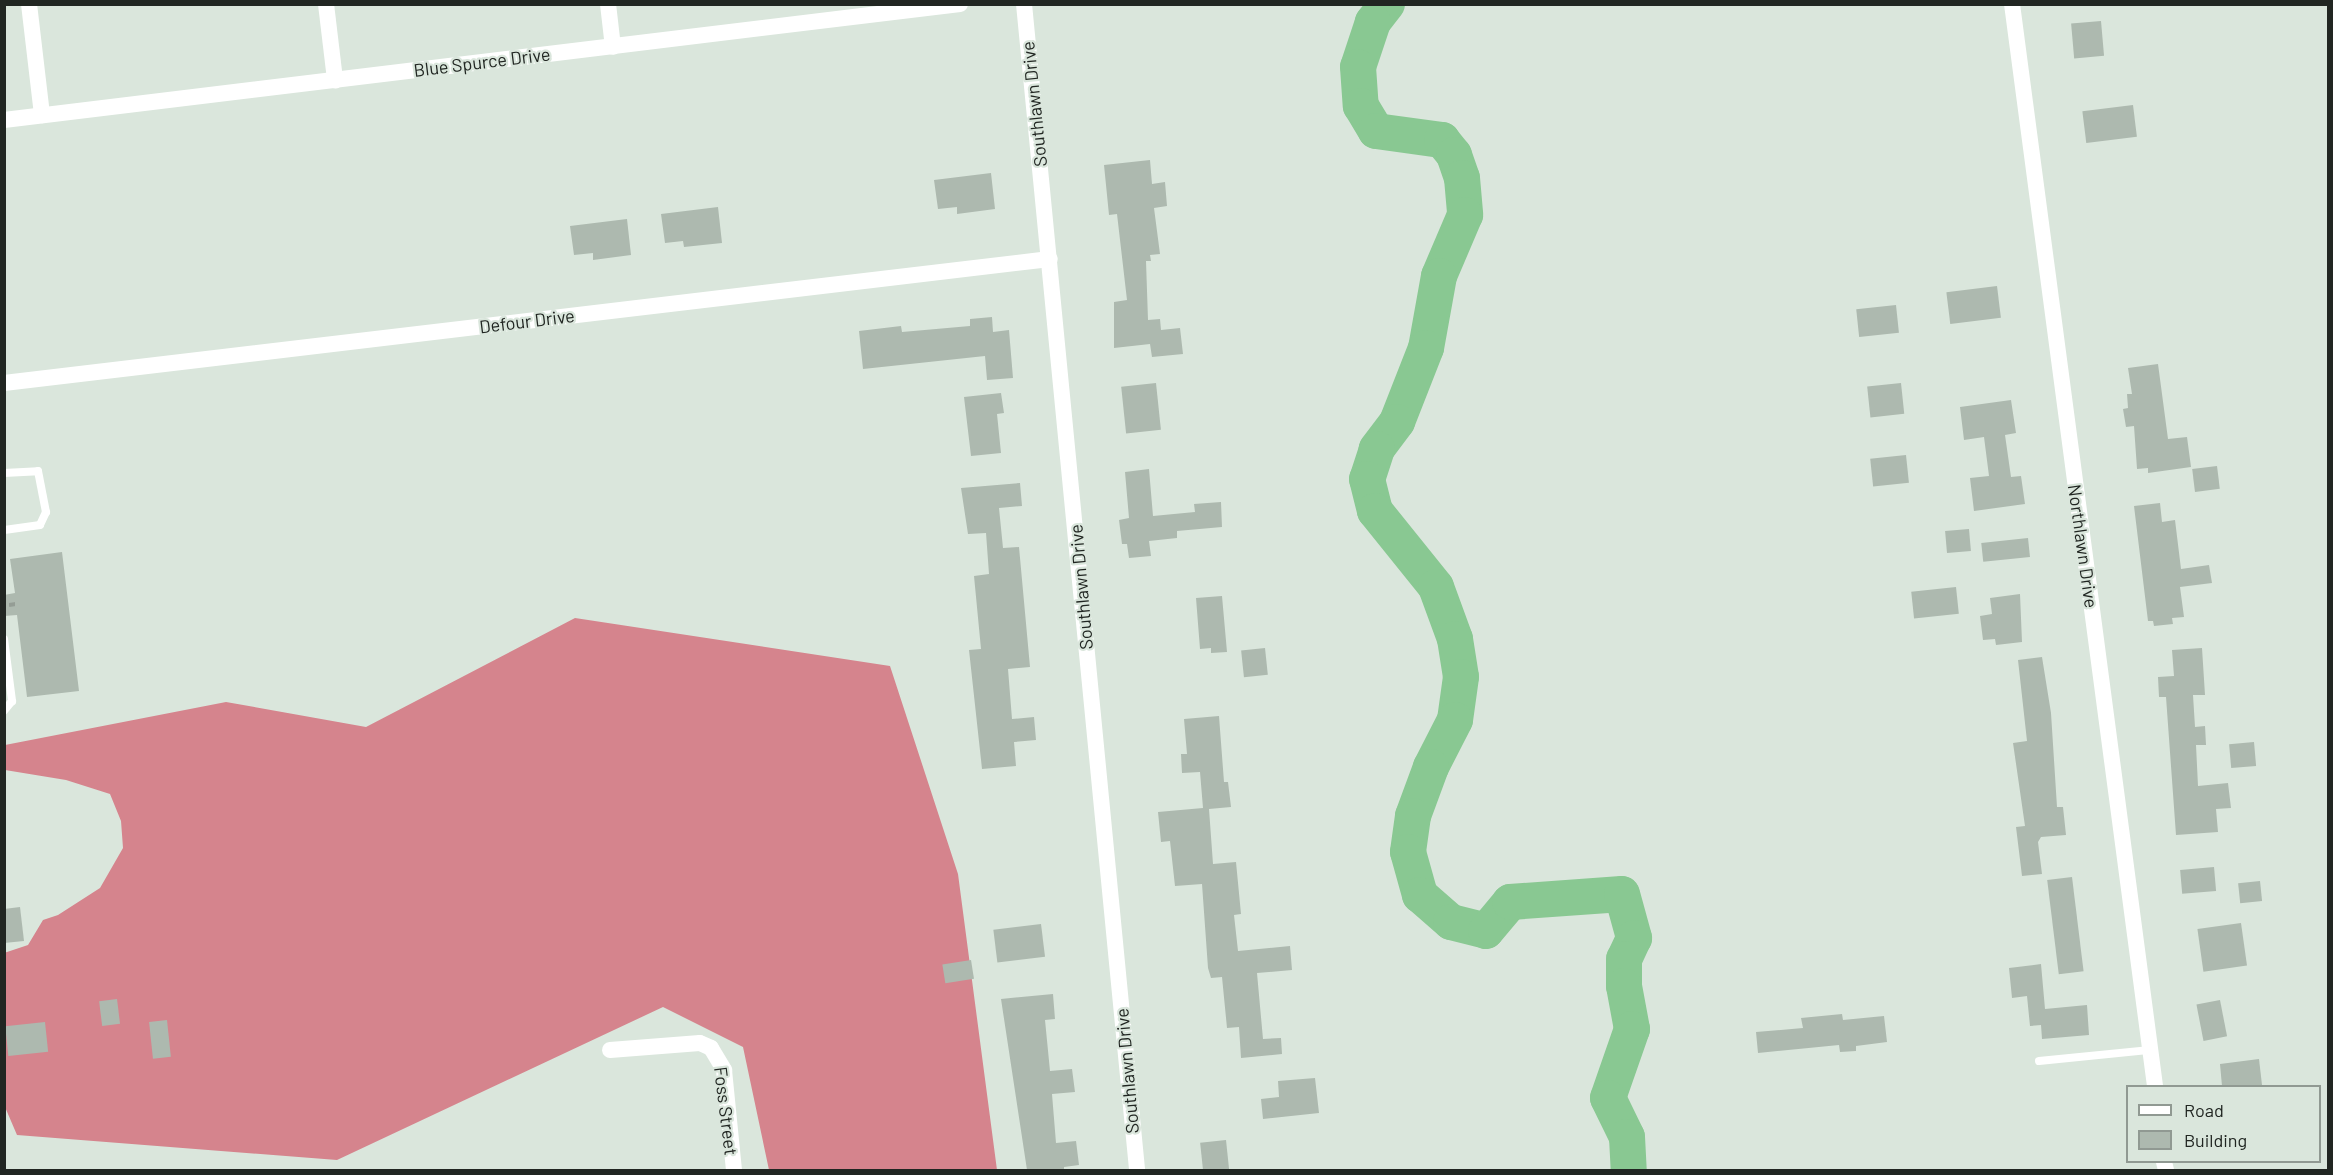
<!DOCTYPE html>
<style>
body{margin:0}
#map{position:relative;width:2333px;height:1175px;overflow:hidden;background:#dae6dc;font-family:Barlow,sans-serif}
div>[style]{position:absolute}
.forest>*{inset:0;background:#d5848d}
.river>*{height:36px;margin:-18px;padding:0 18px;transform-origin:18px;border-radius:18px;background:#89c892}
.building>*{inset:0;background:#adb9af;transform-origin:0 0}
.path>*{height:4px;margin-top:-2px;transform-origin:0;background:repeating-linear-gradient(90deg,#949d95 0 6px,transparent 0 9px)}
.lane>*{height:8px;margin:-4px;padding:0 4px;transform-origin:4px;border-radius:4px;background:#fff}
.street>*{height:16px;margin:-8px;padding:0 8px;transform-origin:8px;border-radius:8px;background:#fff}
span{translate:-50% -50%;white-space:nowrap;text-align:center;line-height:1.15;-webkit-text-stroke:4.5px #dae6dc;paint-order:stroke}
.street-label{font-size:18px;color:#212622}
.frame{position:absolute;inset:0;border:6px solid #212622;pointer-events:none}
.legend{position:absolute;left:2126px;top:1085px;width:195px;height:78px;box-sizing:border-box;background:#dae6dc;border:2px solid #909992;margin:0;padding:8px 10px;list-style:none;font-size:18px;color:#212622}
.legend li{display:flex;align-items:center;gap:12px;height:30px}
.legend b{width:30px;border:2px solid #909992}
</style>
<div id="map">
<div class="forest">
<div style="clip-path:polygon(575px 618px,890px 666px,958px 874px,997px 1170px,769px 1170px,743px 1047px,663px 1007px,337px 1160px,17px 1135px,5px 1107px,4px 953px,28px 945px,43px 920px,58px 915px,100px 888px,123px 848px,121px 821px,110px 794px,66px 780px,5px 770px,5px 745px,226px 702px,366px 727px)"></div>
</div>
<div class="river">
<div style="left:1387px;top:4px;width:23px;rotate:128deg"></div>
<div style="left:1373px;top:22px;width:47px;rotate:108.4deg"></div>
<div style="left:1358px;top:67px;width:39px;rotate:86deg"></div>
<div style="left:1361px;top:106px;width:29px;rotate:59deg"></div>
<div style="left:1376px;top:131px;width:67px;rotate:7.8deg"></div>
<div style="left:1442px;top:140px;width:19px;rotate:51deg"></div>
<div style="left:1454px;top:155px;width:24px;rotate:71deg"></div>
<div style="left:1462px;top:178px;width:37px;rotate:85deg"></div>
<div style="left:1465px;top:215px;width:66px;rotate:113.1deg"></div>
<div style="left:1439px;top:276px;width:73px;rotate:100.2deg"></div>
<div style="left:1426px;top:348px;width:79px;rotate:111.4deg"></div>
<div style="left:1397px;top:422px;width:34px;rotate:127deg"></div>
<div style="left:1377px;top:449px;width:32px;rotate:108deg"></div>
<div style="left:1367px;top:479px;width:33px;rotate:76deg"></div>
<div style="left:1375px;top:511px;width:97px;rotate:51.2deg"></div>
<div style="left:1436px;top:587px;width:55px;rotate:69.9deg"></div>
<div style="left:1455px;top:639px;width:38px;rotate:81deg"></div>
<div style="left:1461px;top:677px;width:43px;rotate:97.9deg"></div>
<div style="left:1455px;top:720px;width:53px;rotate:117.1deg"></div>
<div style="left:1431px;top:767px;width:52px;rotate:110.2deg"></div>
<div style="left:1413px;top:816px;width:36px;rotate:98deg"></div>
<div style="left:1408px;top:852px;width:45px;rotate:74.4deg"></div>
<div style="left:1420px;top:895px;width:41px;rotate:41.1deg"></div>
<div style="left:1451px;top:922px;width:36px;rotate:14deg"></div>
<div style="left:1486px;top:931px;width:38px;rotate:-50deg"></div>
<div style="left:1510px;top:902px;width:112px;rotate:-4.1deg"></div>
<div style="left:1622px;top:894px;width:46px;rotate:74.7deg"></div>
<div style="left:1634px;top:938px;width:23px;rotate:115deg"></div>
<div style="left:1624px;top:959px;width:27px;rotate:90deg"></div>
<div style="left:1624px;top:986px;width:44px;rotate:79.5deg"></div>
<div style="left:1632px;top:1029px;width:73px;rotate:109.2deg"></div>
<div style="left:1608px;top:1098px;width:43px;rotate:64deg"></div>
<div style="left:1627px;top:1137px;width:33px;rotate:87deg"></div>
</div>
<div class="building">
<div style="left:2101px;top:21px;width:35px;height:30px;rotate:85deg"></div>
<div style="left:2133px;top:105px;width:32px;height:51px;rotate:83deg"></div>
<div style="clip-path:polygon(1150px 160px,1152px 184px,1165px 182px,1167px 206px,1154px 208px,1160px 254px,1150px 255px,1151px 261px,1146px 261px,1148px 320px,1160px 319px,1161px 330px,1180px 328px,1183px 354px,1152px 357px,1150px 344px,1114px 348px,1114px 302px,1127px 300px,1117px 214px,1109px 215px,1104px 165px)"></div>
<div style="clip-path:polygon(991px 173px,995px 209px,957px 214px,957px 207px,938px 209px,934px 180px)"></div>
<div style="clip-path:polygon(718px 207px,722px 243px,684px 247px,683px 241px,665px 243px,661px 214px)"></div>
<div style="clip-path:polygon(627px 219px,631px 255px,593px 260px,593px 253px,574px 255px,570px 226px)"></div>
<div style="left:1997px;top:286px;width:32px;height:51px;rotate:83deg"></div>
<div style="left:1896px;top:305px;width:28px;height:40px;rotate:84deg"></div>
<div style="clip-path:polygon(992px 317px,993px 332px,1009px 330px,1013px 378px,987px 380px,985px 356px,863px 369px,859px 331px,901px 326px,902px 332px,970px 326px,970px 319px)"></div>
<div style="clip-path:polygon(2158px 364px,2168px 439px,2187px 437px,2191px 467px,2148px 473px,2148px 468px,2137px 469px,2134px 426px,2126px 427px,2123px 409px,2128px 408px,2127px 394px,2132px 394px,2128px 368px)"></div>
<div style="left:1156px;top:383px;width:47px;height:35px;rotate:84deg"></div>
<div style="left:1901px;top:383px;width:31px;height:34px;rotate:84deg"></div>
<div style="clip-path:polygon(1001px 393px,1004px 413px,997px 414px,1001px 453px,971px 456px,964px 397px)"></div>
<div style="clip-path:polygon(2011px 400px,2016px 433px,2005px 435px,2011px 477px,2021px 476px,2025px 504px,1974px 511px,1970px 478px,1989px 476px,1984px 437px,1964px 440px,1960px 407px)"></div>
<div style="left:1906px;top:455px;width:28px;height:36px;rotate:84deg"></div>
<div style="left:2217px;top:466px;width:23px;height:25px;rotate:83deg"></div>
<div style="clip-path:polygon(1149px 469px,1153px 516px,1195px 512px,1194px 504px,1221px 502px,1222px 527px,1177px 531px,1177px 538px,1149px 541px,1151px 556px,1129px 558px,1127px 544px,1122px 544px,1119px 520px,1129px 518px,1125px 472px)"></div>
<div style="clip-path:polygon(1020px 483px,1022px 506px,999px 508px,1003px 548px,1019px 547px,1030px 667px,1008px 669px,1012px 719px,1034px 717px,1036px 740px,1014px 742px,1016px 766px,982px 769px,969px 650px,981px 649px,974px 576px,989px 574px,986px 533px,968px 534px,961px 488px)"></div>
<div style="clip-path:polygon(2160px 503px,2162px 522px,2175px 520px,2181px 569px,2209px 565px,2212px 583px,2180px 587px,2184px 617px,2172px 618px,2173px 624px,2154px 626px,2153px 621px,2148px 621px,2134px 506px)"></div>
<div style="left:1969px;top:529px;width:22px;height:24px;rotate:85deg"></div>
<div style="left:2028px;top:538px;width:19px;height:47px;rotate:84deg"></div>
<div style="clip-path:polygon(62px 552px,79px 691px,27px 697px,17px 615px,4px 616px,4px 595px,15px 593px,10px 559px)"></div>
<div style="left:1956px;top:587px;width:27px;height:45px;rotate:84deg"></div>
<div style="clip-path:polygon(2020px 594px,2022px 642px,1996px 645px,1995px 639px,1983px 640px,1980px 616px,1992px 614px,1990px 598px)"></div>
<div style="clip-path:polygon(1222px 596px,1227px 652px,1211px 653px,1211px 648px,1200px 649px,1196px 598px)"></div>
<div style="left:1265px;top:648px;width:27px;height:24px;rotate:84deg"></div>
<div style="clip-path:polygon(2202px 648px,2205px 695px,2193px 695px,2195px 727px,2205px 726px,2206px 745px,2196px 745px,2198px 786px,2228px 783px,2231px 808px,2216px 809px,2218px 832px,2176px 835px,2166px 697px,2159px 697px,2158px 677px,2174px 676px,2172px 650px)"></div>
<div style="clip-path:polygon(2042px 657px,2051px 713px,2057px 807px,2063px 807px,2066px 835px,2041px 837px,2038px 842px,2042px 874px,2022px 876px,2016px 827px,2025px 826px,2013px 743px,2027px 741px,2018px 660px)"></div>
<div style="clip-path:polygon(1219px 716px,1224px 782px,1228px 782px,1231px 807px,1209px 809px,1213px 864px,1236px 862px,1241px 914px,1234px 915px,1238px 951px,1290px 946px,1292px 970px,1257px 973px,1263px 1039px,1281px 1038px,1282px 1054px,1241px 1058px,1239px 1027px,1227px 1028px,1222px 977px,1211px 978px,1208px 968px,1202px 884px,1175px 886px,1170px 841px,1161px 842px,1158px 812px,1203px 808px,1200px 772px,1182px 773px,1181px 754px,1187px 754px,1184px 719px)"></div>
<div style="left:2254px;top:742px;width:24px;height:25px;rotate:85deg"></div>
<div style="left:2214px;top:867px;width:24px;height:34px;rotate:85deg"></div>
<div style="left:2072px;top:877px;width:95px;height:25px;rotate:83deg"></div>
<div style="left:2260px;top:881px;width:20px;height:22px;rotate:84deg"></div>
<div style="clip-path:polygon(20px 907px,24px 941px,4px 943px,4px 909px)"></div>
<div style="left:2241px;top:923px;width:43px;height:44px;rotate:82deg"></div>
<div style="left:1041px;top:924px;width:33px;height:48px;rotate:83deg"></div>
<div style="left:971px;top:960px;width:19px;height:29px;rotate:81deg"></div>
<div style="clip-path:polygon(2041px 964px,2045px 1009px,2087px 1005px,2089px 1035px,2042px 1039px,2041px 1025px,2030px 1026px,2027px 996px,2012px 998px,2009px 968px)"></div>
<div style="clip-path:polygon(1053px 994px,1055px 1019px,1045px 1020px,1050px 1071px,1072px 1069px,1075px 1092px,1052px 1094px,1056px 1143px,1076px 1141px,1079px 1165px,1064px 1167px,1064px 1170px,1027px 1170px,1001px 999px)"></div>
<div style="left:117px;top:999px;width:25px;height:18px;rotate:83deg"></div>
<div style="left:2220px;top:1000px;width:37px;height:24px;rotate:79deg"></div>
<div style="clip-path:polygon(1842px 1014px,1843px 1020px,1884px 1016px,1887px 1042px,1856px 1046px,1856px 1051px,1840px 1052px,1839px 1045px,1758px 1053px,1756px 1032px,1803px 1028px,1801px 1018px)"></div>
<div style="left:167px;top:1020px;width:37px;height:18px;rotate:84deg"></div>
<div style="left:45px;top:1022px;width:30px;height:40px;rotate:84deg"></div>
<div style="clip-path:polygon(2259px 1059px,2262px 1085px,2222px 1086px,2220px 1064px)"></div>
<div style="clip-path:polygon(1315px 1078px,1319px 1113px,1263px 1119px,1261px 1099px,1279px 1097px,1278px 1081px)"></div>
<div style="left:1226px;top:1140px;width:30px;height:26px;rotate:84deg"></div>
</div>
<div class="path">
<div style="left:9px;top:605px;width:7px;rotate:-8deg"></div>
</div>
<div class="lane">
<div style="left:4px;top:473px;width:34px;rotate:-3deg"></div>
<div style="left:38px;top:471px;width:42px;rotate:79deg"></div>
<div style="left:46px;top:512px;width:14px;rotate:115deg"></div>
<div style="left:40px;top:525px;width:36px;rotate:172deg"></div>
<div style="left:4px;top:639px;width:63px;rotate:82.6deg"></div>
<div style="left:12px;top:701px;width:13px;rotate:129deg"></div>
<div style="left:2039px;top:1061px;width:112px;rotate:-5.7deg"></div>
</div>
<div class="street">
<div style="left:29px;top:4px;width:112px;rotate:83.3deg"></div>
<div style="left:326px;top:4px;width:77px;rotate:83.2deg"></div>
<div style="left:608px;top:4px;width:43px;rotate:83.4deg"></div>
<div style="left:1024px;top:4px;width:1171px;rotate:84.46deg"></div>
<div style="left:2012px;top:4px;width:1091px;rotate:82.47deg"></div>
<div style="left:4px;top:120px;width:963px;rotate:-6.92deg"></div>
<div style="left:4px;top:383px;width:1053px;rotate:-6.76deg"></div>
<div style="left:610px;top:1050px;width:90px;rotate:-4.4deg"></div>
<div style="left:700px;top:1043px;width:12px;rotate:24deg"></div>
<div style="left:711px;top:1048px;width:26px;rotate:59deg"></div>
<div style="left:724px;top:1070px;width:100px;rotate:84.3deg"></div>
<div style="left:2164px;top:1162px;width:8px;rotate:76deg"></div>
</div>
<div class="street-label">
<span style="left:482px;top:62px;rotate:-7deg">Blue Spurce Drive</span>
<span style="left:1034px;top:104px;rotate:-96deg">Southlawn Drive</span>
<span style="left:527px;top:321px;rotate:-7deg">Defour Drive</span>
<span style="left:2083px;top:546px;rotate:82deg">Northlawn Drive</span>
<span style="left:1081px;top:587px;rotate:-95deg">Southlawn Drive</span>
<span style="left:1127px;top:1071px;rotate:-95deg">Southlawn Drive</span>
<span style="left:726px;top:1111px;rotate:83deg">Foss Street</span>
</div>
<div class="frame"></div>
<ul class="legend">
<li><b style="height:8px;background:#fff"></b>Road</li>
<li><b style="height:16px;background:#adb9af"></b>Building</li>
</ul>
</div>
